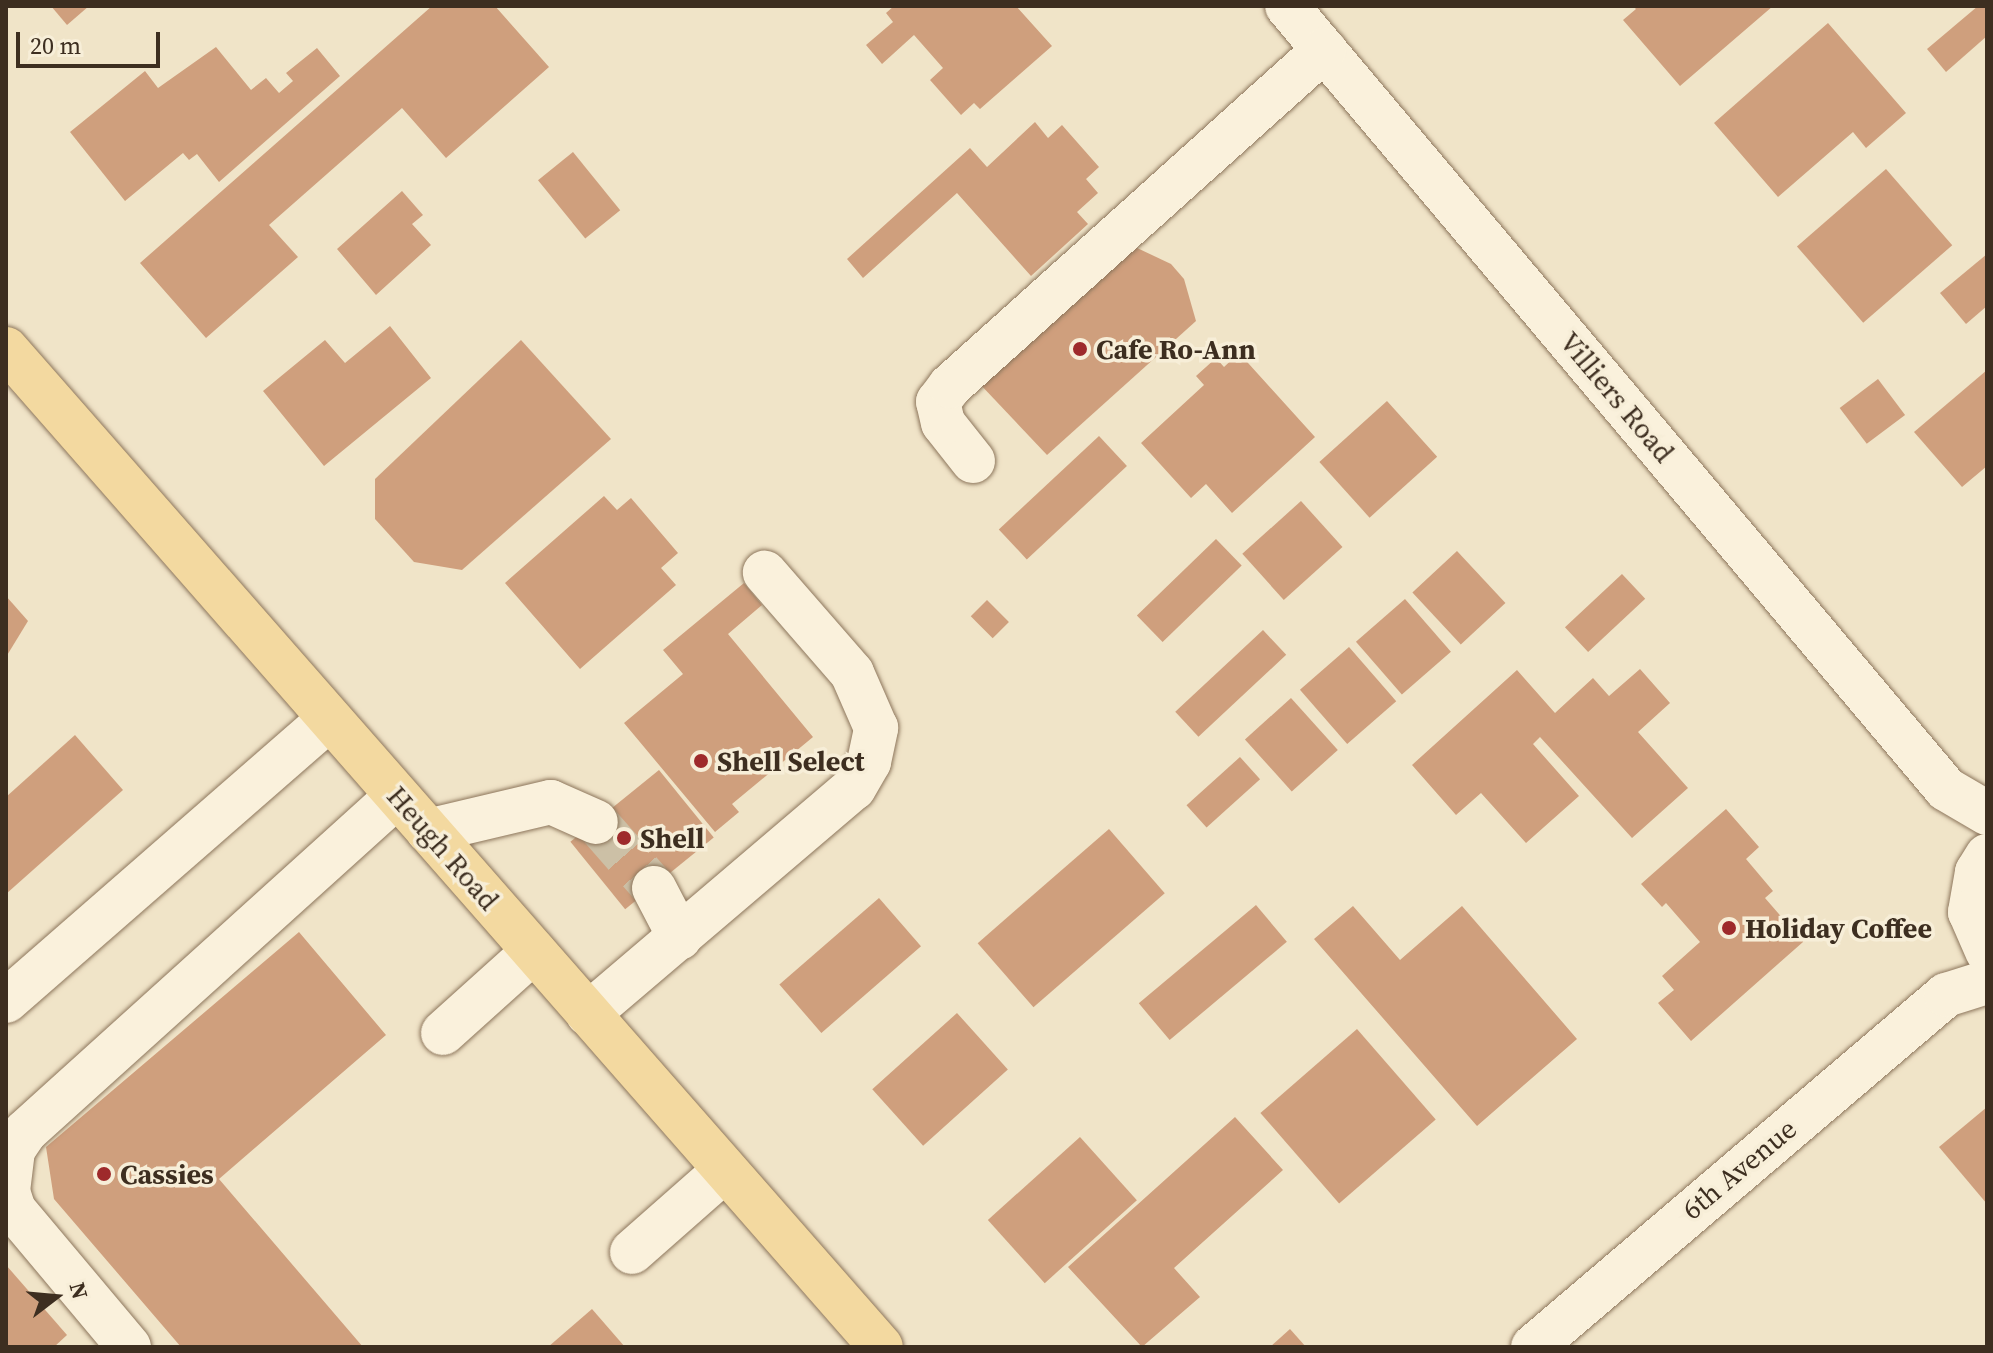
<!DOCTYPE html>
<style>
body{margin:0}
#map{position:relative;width:1993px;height:1353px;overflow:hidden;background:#f0e4c8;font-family:"Source Serif 4",serif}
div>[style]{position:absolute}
.building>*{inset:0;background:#cf9f7d;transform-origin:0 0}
.minor-tunnel>*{height:44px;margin-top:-22px;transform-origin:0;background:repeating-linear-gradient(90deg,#ccc0a6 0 44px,transparent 0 66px)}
.roads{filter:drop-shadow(0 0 2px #8d765c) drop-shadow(0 0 2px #8d765c)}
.minor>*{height:44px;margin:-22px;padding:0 22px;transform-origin:22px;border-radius:22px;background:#faf1dc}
.major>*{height:44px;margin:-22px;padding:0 22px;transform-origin:22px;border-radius:22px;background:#f3d9a0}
.dots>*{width:22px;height:22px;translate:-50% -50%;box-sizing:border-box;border:4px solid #f7eed8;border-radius:50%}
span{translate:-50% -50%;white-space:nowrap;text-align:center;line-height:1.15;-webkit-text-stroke:7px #f7eed8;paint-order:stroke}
.poi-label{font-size:28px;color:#3d2e20;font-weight:700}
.left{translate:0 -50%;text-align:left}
.street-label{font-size:28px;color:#3d2e20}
.frame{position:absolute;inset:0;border:8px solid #3d2e20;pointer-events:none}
.north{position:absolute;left:16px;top:1257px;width:80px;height:80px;-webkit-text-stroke:6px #f7eed8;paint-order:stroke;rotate:74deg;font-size:22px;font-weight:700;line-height:32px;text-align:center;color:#3d2e20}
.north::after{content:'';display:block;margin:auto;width:28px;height:36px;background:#3d2e20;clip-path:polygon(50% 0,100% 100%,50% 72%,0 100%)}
.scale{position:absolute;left:16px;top:32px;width:144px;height:36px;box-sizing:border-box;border:4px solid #3d2e20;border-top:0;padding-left:10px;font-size:24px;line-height:28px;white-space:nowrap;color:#3d2e20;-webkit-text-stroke:6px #f7eed8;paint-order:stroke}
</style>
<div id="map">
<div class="building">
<div style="clip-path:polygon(51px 6px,89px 6px,67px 25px)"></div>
<div style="clip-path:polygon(432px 6px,495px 6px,549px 67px,446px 158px,402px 108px,269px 225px,298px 257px,206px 338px,140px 263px)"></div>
<div style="clip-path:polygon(894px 6px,1016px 6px,1052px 46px,980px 109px,974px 103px,961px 115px,930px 80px,943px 68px,914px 35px,882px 64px,866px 45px,893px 22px,886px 13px)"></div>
<div style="clip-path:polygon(1633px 6px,1773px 6px,1680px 86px,1623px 20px,1636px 9px)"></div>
<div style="clip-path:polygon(1978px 6px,1987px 6px,1987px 36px,1946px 72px,1927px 49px)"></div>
<div style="clip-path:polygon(1828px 23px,1906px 113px,1866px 148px,1853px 132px,1778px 197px,1714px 123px)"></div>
<div style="clip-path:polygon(216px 47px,251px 90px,266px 78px,279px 93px,293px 81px,286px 73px,317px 48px,340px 76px,219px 182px,197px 154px,189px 160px,183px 153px,125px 201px,70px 132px,145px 71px,158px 88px)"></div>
<div style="clip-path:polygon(1035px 122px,1048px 138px,1062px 125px,1099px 167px,1086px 179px,1098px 193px,1077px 212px,1088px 224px,1031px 276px,957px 193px,863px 278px,847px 259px,970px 148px,987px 167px)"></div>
<div style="left:573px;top:152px;width:75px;height:45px;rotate:51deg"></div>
<div style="left:1886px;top:169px;width:101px;height:118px;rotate:49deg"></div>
<div style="clip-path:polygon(402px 191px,423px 215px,412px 224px,431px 245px,376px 295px,337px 249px)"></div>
<div style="clip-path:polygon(1135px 247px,1171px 264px,1184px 279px,1196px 321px,1047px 455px,978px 382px)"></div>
<div style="clip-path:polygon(1987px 254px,1987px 306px,1966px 324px,1940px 293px)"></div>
<div style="clip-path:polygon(390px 326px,431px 378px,324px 466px,263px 391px,325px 340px,345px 363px)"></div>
<div style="clip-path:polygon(521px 340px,611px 439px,462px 570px,414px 562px,375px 519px,375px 479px)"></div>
<div style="clip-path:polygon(1239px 353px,1315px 437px,1232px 513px,1206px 484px,1191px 498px,1141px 443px,1204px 385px,1196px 376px,1216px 358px,1224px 367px)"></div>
<div style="clip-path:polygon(1987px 370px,1987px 466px,1962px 487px,1914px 432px)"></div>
<div style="left:1878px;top:379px;width:45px;height:48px;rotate:53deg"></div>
<div style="left:1387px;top:401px;width:75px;height:91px;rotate:48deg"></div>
<div style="left:1099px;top:436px;width:41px;height:137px;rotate:47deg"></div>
<div style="clip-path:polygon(604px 496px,617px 510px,631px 498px,678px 553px,661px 568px,676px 585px,580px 669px,505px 583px)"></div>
<div style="left:1301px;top:501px;width:62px;height:79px;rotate:48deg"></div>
<div style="left:1216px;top:539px;width:37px;height:110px;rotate:46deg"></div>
<div style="left:1457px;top:551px;width:71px;height:61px;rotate:47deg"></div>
<div style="left:1622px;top:574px;width:34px;height:78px;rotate:47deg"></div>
<div style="clip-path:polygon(744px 583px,762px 605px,728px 634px,813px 737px,732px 804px,739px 812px,715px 832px,624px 723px,683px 674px,663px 650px)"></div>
<div style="clip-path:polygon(6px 596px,28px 621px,6px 657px)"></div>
<div style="left:1405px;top:599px;width:70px;height:65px;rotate:49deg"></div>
<div style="left:987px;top:600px;width:31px;height:23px;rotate:45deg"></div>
<div style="left:1263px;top:630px;width:34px;height:120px;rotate:47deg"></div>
<div style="left:1349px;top:647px;width:72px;height:65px;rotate:49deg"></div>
<div style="clip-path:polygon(1640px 669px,1670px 703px,1638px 732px,1688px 788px,1632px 838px,1540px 737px,1533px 744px,1579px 796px,1526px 843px,1481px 793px,1456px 815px,1412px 765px,1517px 670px,1555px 713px,1593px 678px,1609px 696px)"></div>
<div style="left:1291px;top:698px;width:70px;height:62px;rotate:48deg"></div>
<div style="clip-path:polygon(75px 735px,123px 790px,6px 894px,6px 797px)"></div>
<div style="left:1240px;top:757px;width:30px;height:72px;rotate:48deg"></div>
<div style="left:659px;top:770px;width:87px;height:114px;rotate:51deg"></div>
<div style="clip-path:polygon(1726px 809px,1759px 847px,1746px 859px,1773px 891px,1765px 898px,1803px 942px,1691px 1041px,1658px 1003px,1674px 990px,1662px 976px,1700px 942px,1666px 903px,1662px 907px,1641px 884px)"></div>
<div style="left:1109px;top:829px;width:85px;height:174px;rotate:49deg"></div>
<div style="left:879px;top:898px;width:64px;height:132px;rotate:49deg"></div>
<div style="left:1256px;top:905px;width:48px;height:153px;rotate:50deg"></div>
<div style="clip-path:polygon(1353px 906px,1400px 960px,1462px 906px,1577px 1039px,1477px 1126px,1314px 939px)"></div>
<div style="clip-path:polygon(299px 932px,386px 1035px,219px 1179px,363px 1347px,181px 1347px,54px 1199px,46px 1147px)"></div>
<div style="left:957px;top:1013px;width:76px;height:114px;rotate:48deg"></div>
<div style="left:1357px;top:1029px;width:120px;height:128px;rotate:49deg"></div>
<div style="clip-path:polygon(1987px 1107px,1987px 1204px,1939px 1147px)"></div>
<div style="clip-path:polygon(1235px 1117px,1283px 1170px,1174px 1268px,1200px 1297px,1142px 1347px,1068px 1267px)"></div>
<div style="left:1080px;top:1137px;width:85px;height:124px;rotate:48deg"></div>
<div style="clip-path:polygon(6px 1265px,67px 1335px,54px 1347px,6px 1347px)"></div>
<div style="clip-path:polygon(592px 1309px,625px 1347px,548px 1347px)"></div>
<div style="clip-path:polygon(1290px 1329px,1306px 1347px,1270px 1347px)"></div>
</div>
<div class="minor-tunnel">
<div style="left:596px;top:822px;width:88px;rotate:48.7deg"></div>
</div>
<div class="roads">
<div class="minor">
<div style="left:1287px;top:6px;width:1023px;rotate:49.91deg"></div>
<div style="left:1946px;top:789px;width:48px;rotate:30.3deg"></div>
<div style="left:973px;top:461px;width:48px;rotate:-128.3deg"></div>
<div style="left:943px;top:423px;width:22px;rotate:-103deg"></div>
<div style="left:938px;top:402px;width:20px;rotate:-53deg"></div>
<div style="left:950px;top:386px;width:503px;rotate:-41.94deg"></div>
<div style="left:428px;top:831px;width:126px;rotate:-13.3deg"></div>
<div style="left:551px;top:802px;width:49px;rotate:24deg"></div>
<div style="left:1987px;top:856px;width:19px;rotate:122deg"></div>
<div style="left:1977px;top:872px;width:41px;rotate:99.9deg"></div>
<div style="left:1970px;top:912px;width:43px;rotate:66.4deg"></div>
<div style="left:654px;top:888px;width:56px;rotate:62.5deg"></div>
<div style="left:6px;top:1001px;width:429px;rotate:-41.1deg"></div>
<div style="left:588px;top:1014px;width:349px;rotate:-40.4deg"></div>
<div style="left:854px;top:788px;width:30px;rotate:-60deg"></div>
<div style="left:869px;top:762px;width:35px;rotate:-78deg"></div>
<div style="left:876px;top:728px;width:60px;rotate:-113.6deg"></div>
<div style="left:852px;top:673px;width:133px;rotate:-131deg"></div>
<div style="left:443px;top:1033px;width:122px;rotate:-42deg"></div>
<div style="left:632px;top:1252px;width:124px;rotate:-41.4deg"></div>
<div style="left:129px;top:1347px;width:179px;rotate:-130deg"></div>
<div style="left:14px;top:1210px;width:20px;rotate:-108deg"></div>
<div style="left:8px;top:1191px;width:41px;rotate:-83deg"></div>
<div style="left:13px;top:1150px;width:22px;rotate:-56deg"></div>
<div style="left:25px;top:1132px;width:501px;rotate:-42.09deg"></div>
<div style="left:1533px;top:1347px;width:543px;rotate:-40.44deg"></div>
<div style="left:1946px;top:995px;width:43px;rotate:-17.6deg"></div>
</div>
<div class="major">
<div style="left:6px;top:349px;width:1327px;rotate:48.76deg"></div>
</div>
</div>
<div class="dots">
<div style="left:1080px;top:349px;background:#9e2a2b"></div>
<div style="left:701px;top:761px;background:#9e2a2b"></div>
<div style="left:624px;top:838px;background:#9e2a2b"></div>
<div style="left:1729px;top:928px;background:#9e2a2b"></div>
<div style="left:104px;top:1174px;background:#9e2a2b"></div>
</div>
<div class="poi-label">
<span class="left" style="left:1096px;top:349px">Cafe Ro-Ann</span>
<span class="left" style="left:717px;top:761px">Shell Select</span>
<span class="left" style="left:640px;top:838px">Shell</span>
<span class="left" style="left:1745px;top:928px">Holiday Coffee</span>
<span class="left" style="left:120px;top:1174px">Cassies</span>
</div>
<div class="street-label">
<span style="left:1617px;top:397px;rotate:50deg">Villiers Road</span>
<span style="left:443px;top:848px;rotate:49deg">Heugh Road</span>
<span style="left:1739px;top:1169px;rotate:-40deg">6th Avenue</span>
</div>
<div class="frame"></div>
<div class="north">N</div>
<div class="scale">20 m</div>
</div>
